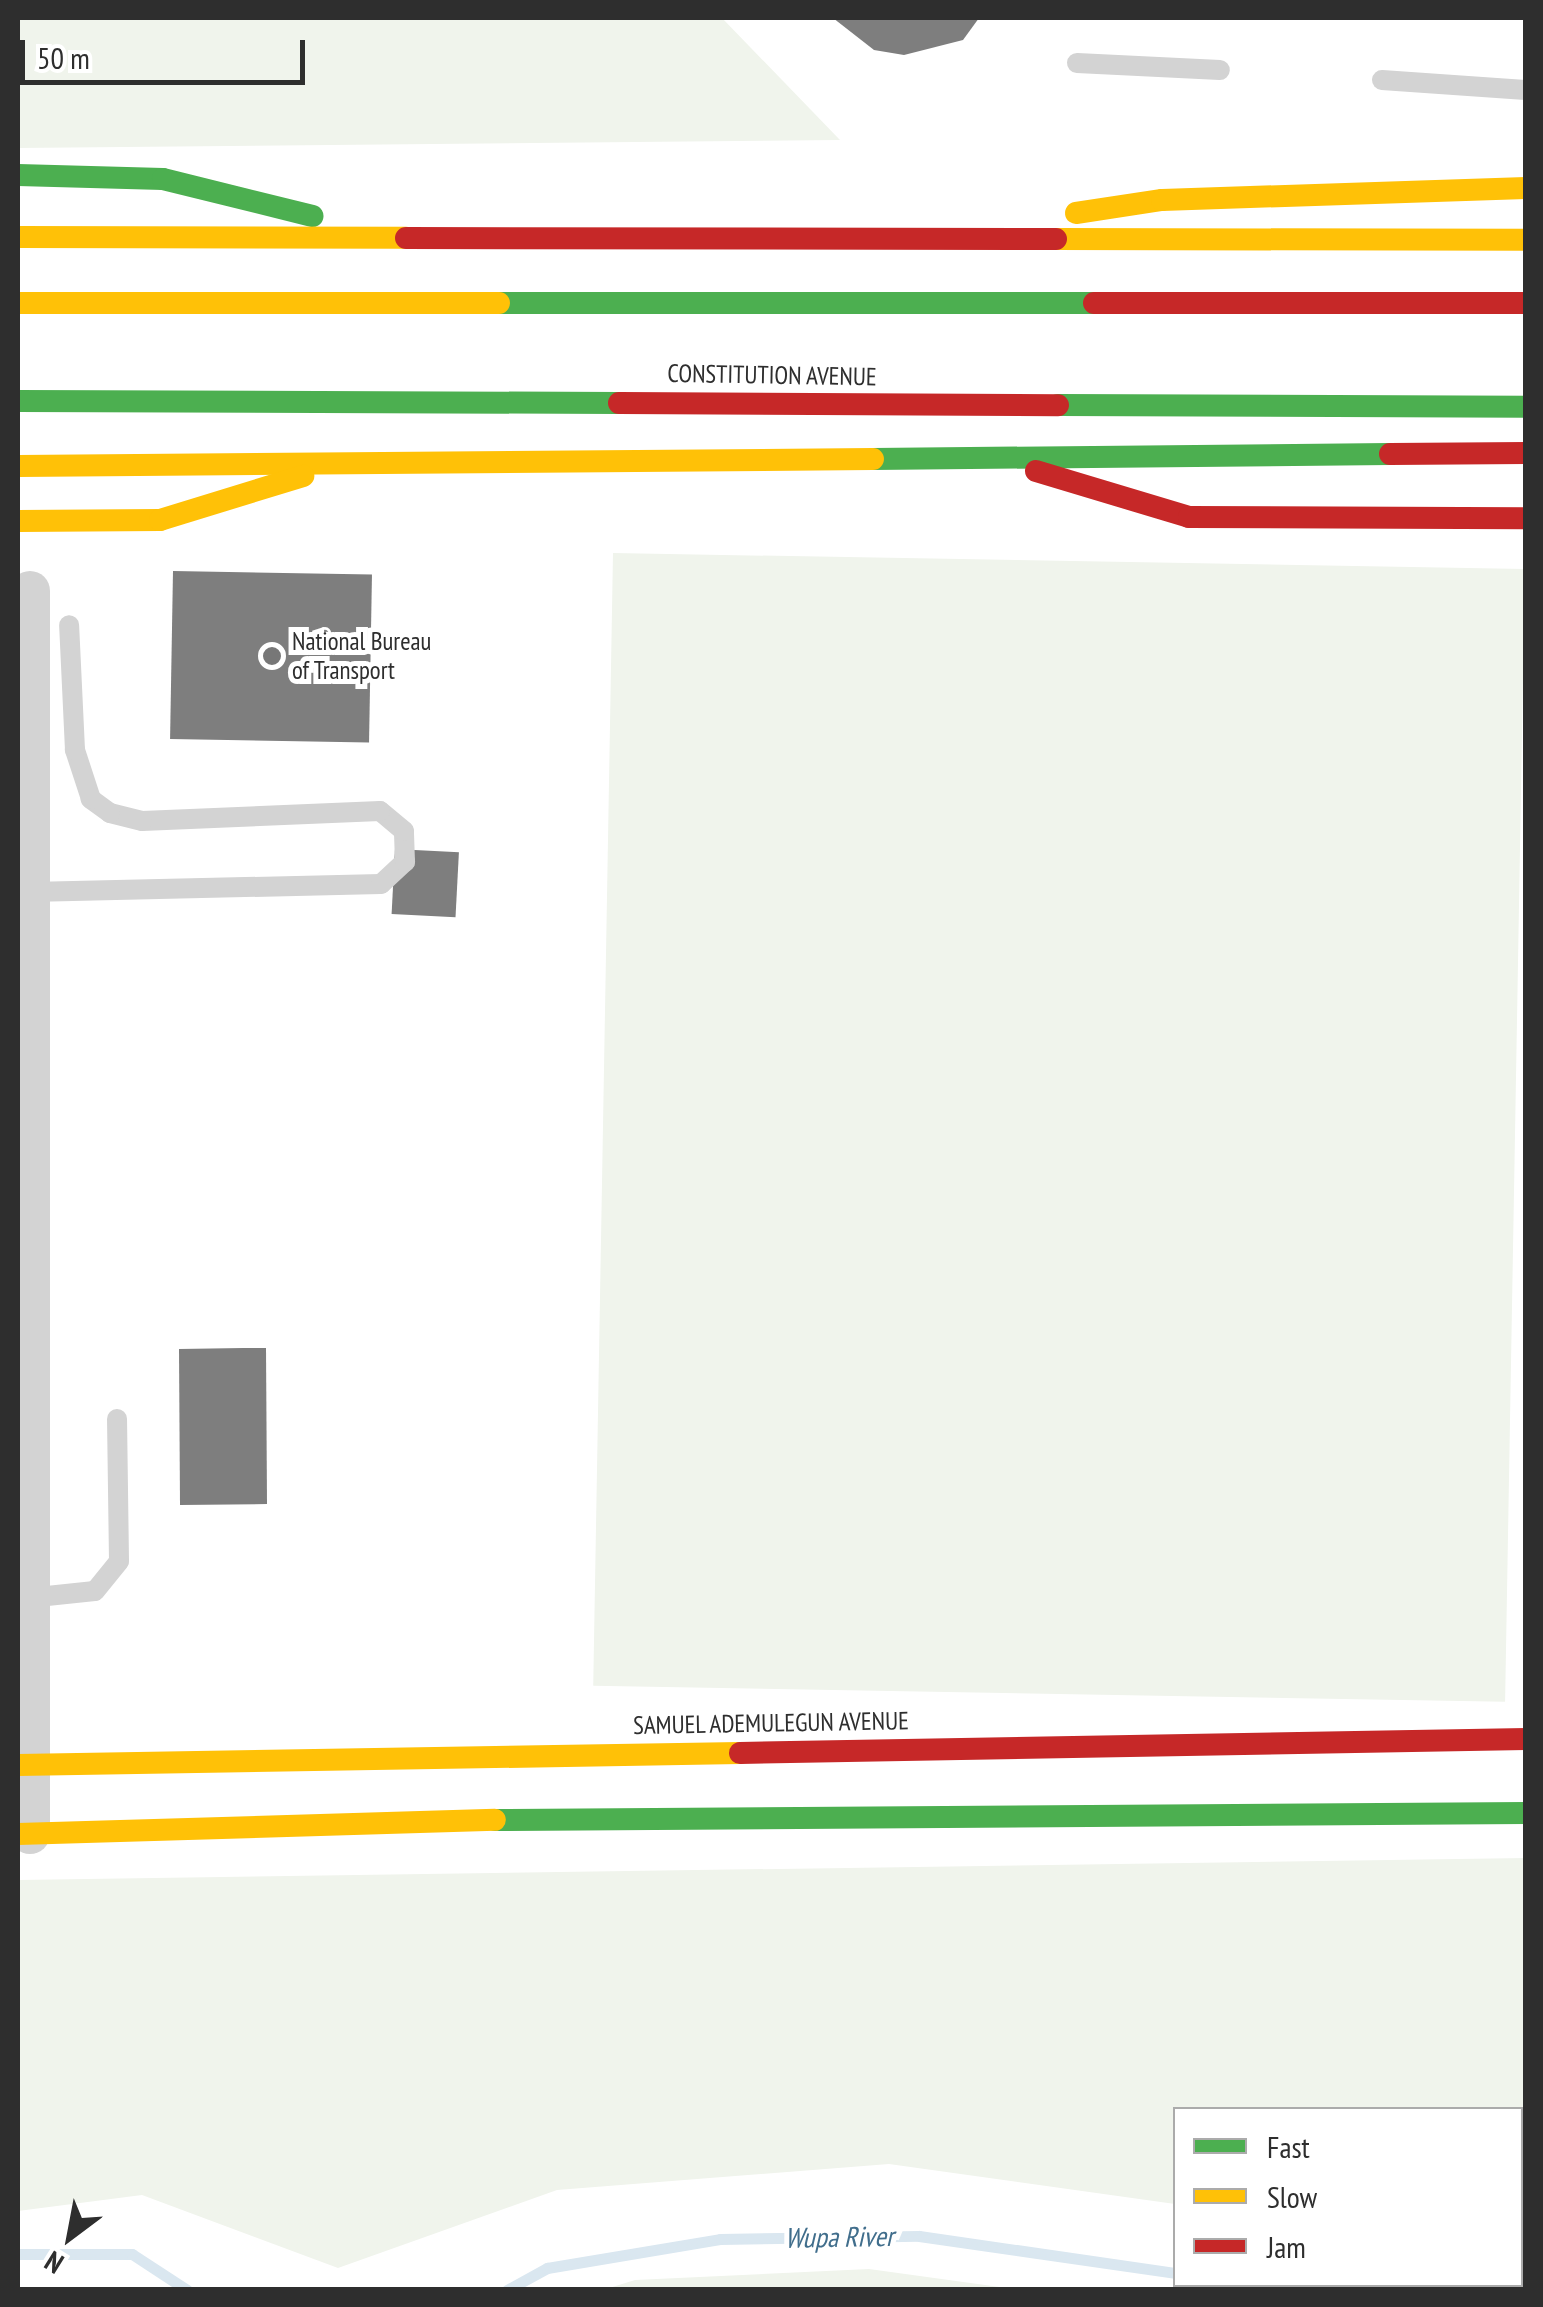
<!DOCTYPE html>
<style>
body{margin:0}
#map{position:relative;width:1543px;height:2307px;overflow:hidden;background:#fff;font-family:"PT Sans Narrow",sans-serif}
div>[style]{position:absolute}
.green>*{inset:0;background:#f0f4ec;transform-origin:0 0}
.stream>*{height:11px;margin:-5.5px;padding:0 5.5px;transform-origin:5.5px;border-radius:5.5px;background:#dae7f0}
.building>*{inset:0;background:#7e7e7e;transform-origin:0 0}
.lane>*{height:20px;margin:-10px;padding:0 10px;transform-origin:10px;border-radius:10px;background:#d3d3d3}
.street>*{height:40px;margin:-20px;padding:0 20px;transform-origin:20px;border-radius:20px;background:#d3d3d3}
.fast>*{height:22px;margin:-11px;padding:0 11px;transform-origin:11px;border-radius:11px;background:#4caf50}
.slow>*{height:22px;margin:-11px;padding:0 11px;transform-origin:11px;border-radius:11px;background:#ffc107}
.jam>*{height:22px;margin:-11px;padding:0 11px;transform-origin:11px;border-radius:11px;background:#c62828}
.dots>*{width:28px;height:28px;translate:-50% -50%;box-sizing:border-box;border:5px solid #fff;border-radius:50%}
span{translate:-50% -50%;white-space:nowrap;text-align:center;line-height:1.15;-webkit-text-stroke:10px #fff;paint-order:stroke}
.street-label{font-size:25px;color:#2e2e2e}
.poi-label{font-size:25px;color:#2e2e2e}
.left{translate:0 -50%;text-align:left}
.water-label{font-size:28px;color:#416e8c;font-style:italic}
.frame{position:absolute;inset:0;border:20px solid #2e2e2e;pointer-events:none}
.legend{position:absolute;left:1173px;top:2107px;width:350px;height:180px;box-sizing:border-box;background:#fff;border:2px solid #ababab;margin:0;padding:12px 18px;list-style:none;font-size:30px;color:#2e2e2e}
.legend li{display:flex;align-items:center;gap:20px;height:50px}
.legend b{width:50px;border:2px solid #ababab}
.north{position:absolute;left:20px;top:2187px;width:100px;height:100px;-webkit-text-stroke:8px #fff;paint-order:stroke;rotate:212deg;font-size:28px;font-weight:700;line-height:40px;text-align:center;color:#2e2e2e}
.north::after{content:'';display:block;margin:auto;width:35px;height:45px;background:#2e2e2e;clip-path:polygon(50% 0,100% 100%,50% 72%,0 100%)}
.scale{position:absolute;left:20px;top:40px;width:285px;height:45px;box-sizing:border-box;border:5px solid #2e2e2e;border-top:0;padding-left:12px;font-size:30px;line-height:35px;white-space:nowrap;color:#2e2e2e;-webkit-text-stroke:8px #fff;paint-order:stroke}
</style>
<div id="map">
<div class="green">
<div style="clip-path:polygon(18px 18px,722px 18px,840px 140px,18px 148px)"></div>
<div style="left:613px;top:553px;width:912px;height:1133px;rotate:1deg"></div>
<div style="clip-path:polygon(1525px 1858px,1525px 2289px,1479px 2285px,1520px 2284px,1520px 2110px,1176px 2110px,1175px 2204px,889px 2164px,557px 2190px,338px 2268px,142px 2195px,18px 2211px,18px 1880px)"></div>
<div style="clip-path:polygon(869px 2269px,1014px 2289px,606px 2289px,635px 2280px)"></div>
</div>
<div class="stream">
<div style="left:18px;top:2254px;width:114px"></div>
<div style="left:132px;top:2254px;width:66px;rotate:33.2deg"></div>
<div style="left:1243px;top:2284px;width:30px;rotate:12deg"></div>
<div style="left:507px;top:2290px;width:46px;rotate:-28.8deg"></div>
<div style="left:547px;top:2268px;width:175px;rotate:-9.5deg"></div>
<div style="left:720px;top:2239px;width:199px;rotate:-0.9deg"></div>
<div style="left:919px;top:2236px;width:260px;rotate:8.2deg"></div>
</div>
<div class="building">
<div style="clip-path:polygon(833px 18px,979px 18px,963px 40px,904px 55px,874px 50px)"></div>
<div style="left:173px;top:571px;width:199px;height:168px;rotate:1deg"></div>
<div style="left:395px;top:849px;width:64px;height:65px;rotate:3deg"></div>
<div style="clip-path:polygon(243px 1348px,266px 1348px,267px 1504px,180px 1505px,179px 1349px)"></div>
</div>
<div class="lane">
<div style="left:1077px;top:63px;width:143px;rotate:2.8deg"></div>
<div style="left:1382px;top:80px;width:144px;rotate:4deg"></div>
<div style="left:30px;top:892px;width:351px;rotate:-1.3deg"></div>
<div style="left:381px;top:884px;width:33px;rotate:-43deg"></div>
<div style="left:405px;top:862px;width:31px;rotate:-92deg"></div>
<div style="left:404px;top:831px;width:31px;rotate:-140deg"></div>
<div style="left:380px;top:811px;width:238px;rotate:177.6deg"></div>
<div style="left:142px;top:821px;width:33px;rotate:-166deg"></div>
<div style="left:110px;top:813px;width:24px;rotate:-144deg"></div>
<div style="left:91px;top:799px;width:52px;rotate:-108.1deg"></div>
<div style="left:75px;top:750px;width:125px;rotate:-92.7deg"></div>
<div style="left:28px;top:1598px;width:67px;rotate:-6deg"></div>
<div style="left:95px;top:1591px;width:38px;rotate:-51deg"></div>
<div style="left:119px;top:1561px;width:142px;rotate:-90.8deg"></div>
</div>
<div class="street">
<div style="left:30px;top:1834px;width:1243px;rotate:-90deg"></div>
</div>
<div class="fast">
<div style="left:18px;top:175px;width:145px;rotate:1.6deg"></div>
<div style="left:163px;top:179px;width:154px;rotate:13.9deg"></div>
<div style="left:499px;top:303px;width:595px"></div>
<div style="left:18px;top:401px;width:601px;rotate:0.19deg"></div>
<div style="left:1058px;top:405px;width:468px;rotate:0.2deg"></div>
<div style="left:873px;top:459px;width:517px;rotate:-0.55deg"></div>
<div style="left:495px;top:1820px;width:1031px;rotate:-0.39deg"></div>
</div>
<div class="slow">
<div style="left:1076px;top:213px;width:87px;rotate:-8.6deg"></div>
<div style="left:1162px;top:200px;width:364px;rotate:-1.9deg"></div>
<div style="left:18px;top:237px;width:388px;rotate:0.1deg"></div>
<div style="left:1056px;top:239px;width:470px;rotate:0.1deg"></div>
<div style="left:18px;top:303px;width:481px"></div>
<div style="left:18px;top:466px;width:855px;rotate:-0.47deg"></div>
<div style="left:18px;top:521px;width:142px;rotate:-0.4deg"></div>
<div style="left:160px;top:520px;width:150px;rotate:-17.1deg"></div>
<div style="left:18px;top:1765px;width:722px;rotate:-0.95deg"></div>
<div style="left:18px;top:1834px;width:477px;rotate:-1.7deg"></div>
</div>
<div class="jam">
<div style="left:406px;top:238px;width:650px;rotate:0.09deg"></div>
<div style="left:1094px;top:303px;width:432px"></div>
<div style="left:619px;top:403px;width:439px;rotate:0.3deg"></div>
<div style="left:1390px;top:454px;width:136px;rotate:-0.4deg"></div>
<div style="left:1036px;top:471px;width:160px;rotate:16.7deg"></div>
<div style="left:1189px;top:517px;width:337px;rotate:0.2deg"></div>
<div style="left:740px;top:1753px;width:786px;rotate:-1.02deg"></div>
</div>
<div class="dots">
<div style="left:272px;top:656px;background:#777"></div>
</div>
<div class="street-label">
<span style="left:772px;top:375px;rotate:1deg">CONSTITUTION AVENUE</span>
<span style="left:771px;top:1723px;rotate:-1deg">SAMUEL ADEMULEGUN AVENUE</span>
</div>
<div class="poi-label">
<span class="left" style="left:292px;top:656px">National Bureau<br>of Transport</span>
</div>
<div class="water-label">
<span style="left:839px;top:2237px;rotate:-1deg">Wupa River</span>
</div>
<div class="frame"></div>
<ul class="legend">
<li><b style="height:12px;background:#4caf50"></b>Fast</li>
<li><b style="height:12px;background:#ffc107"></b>Slow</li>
<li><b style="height:12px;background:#c62828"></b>Jam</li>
</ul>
<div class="north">N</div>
<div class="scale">50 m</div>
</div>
